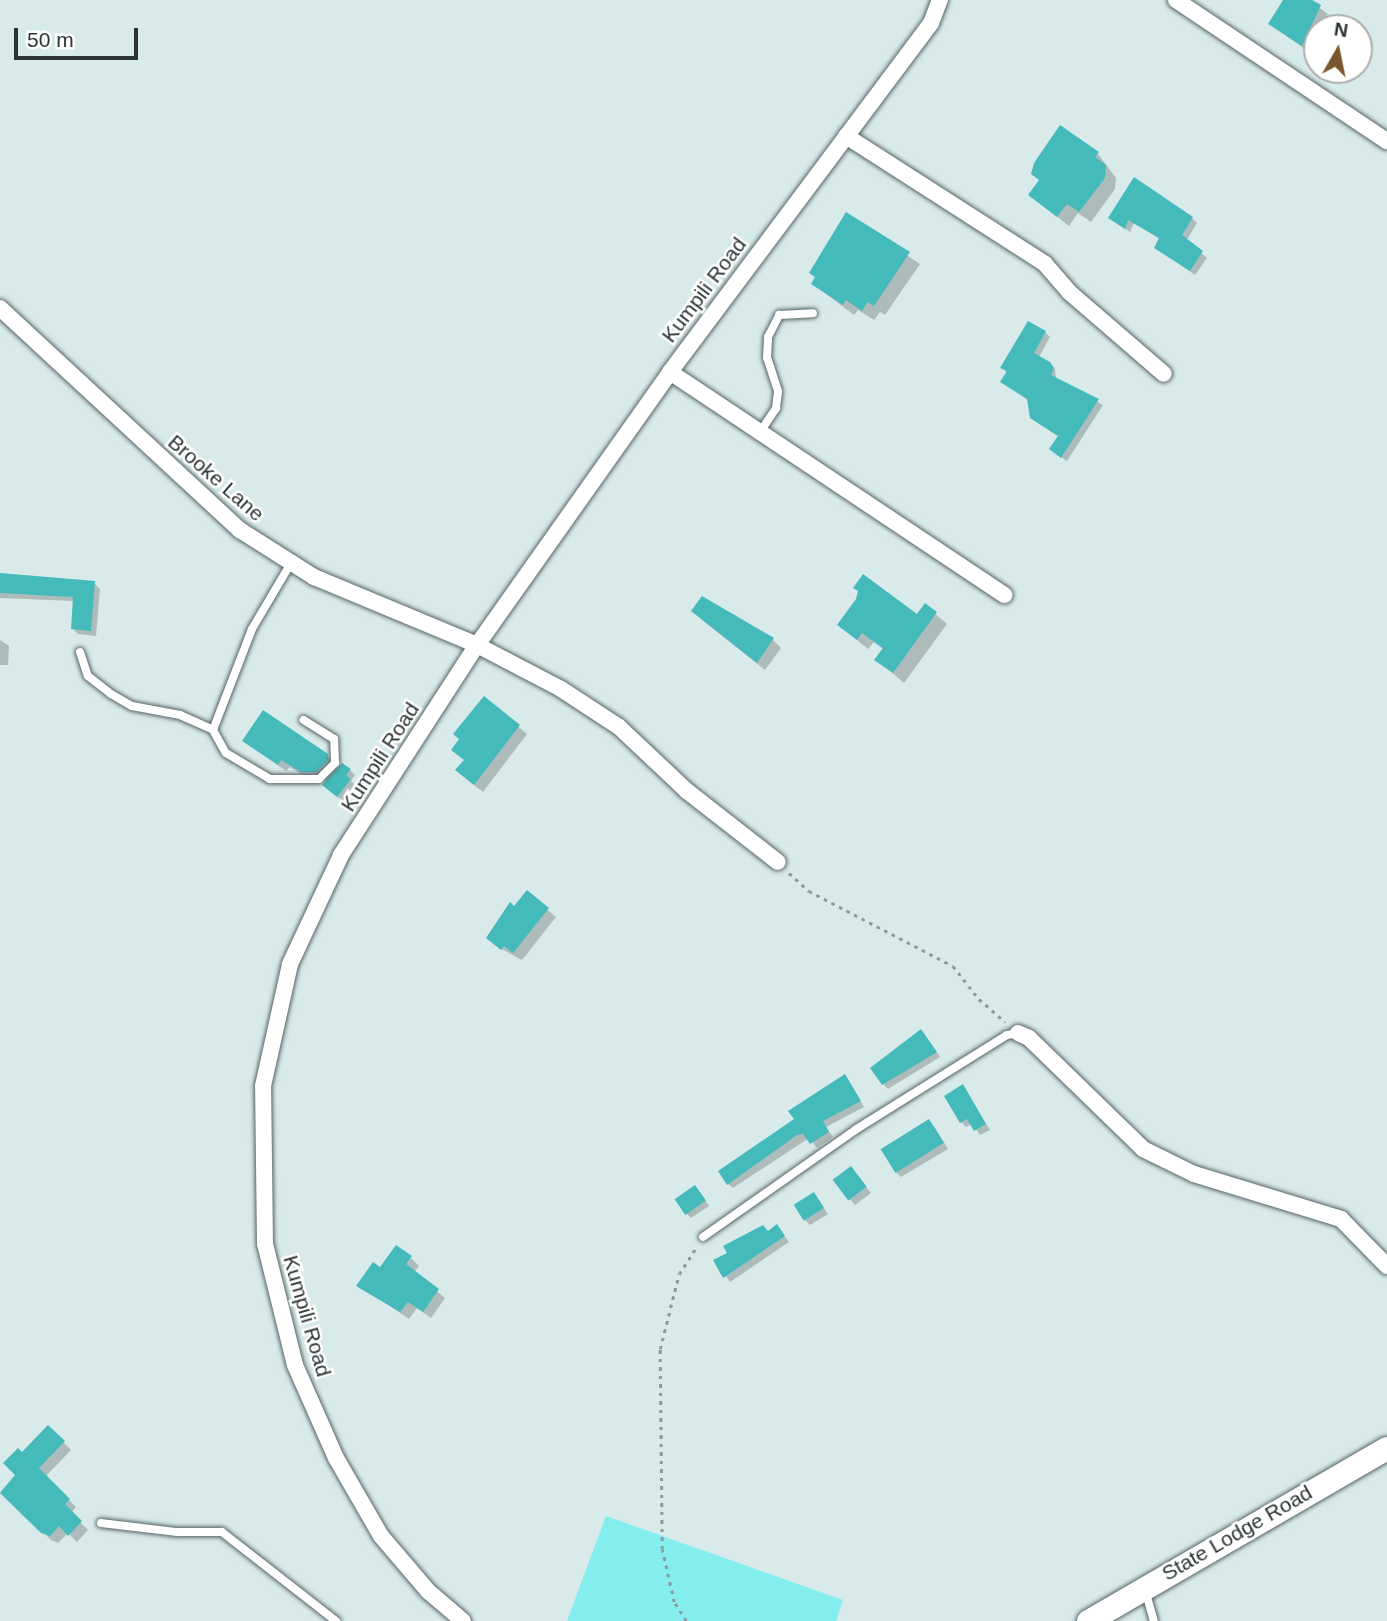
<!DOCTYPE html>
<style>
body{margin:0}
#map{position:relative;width:1387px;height:1621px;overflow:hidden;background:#d9eaea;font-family:Arial,sans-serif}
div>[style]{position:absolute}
.green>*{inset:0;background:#84edee}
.shadow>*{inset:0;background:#0003}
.building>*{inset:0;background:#45babb;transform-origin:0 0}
.path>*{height:2.5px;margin-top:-1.25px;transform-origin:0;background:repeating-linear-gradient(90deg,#8d9a9a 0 3.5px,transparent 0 8.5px)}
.roads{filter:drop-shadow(0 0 2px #556464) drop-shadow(0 0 2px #556464)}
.lane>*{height:8px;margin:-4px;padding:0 4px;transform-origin:4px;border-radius:4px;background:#fff}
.street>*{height:16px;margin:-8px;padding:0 8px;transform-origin:8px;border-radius:8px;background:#fff}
.secondary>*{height:23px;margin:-11.5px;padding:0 11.5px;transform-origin:11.5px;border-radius:11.5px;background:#fff}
span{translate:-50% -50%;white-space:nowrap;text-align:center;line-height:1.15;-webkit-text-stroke:5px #fff;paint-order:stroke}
.street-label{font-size:21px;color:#2c3333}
.north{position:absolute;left:1303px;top:14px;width:70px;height:70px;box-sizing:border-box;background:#fff;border:2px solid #abadad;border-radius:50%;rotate:9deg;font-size:19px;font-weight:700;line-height:28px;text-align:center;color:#2c3333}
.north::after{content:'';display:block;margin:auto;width:24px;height:32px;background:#78572e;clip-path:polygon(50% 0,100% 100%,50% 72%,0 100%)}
.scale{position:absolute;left:14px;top:28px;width:124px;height:32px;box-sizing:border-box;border:4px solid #2c3333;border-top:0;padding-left:9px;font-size:21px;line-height:24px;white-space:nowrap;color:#2c3333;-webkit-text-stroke:5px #fff;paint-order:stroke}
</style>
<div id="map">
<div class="green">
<div style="clip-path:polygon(606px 1516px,843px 1600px,836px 1621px,567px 1621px)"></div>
</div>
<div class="shadow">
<div style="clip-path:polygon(1285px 0,1309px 0,1328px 14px,1317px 28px,1310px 53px,1270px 24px)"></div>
<div style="clip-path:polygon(1098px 154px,1116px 178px,1115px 189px,1091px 222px,1078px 213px,1069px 226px,1030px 195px,1041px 182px)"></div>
<div style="clip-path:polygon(846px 214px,920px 264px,885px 315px,880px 312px,874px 320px,858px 310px,854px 315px,813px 284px,817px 279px,811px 273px)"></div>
<div style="clip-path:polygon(1110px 218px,1192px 218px,1197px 223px,1187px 240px,1207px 258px,1195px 275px,1156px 248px,1160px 239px,1134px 223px,1130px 232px)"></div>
<div style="clip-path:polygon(1045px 332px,1050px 337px,1039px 357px,1055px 369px,1056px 379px,1103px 405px,1067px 461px,1056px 454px,1059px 437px,1037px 422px,1029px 401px,1003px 382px,1007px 373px,1002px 368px)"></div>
<div style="clip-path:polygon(0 578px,94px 583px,100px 589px,96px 636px,78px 634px,72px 628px,74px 601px,0 598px)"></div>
<div style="clip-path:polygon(925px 605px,947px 624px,904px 683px,876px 659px,884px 650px,874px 642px,868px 649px,839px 625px,918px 616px)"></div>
<div style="clip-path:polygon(701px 619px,773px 640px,781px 648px,765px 670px)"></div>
<div style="clip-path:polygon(0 640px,9px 646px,8px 665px,0 665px)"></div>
<div style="clip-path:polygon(485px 698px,527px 734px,483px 792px,465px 778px,465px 761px)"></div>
<div style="clip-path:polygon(244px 741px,327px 755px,335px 764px,336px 772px,350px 770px,355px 775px,351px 781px,355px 785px,343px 801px,329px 790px,329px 780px,310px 780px,290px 767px,286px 771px)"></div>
<div style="clip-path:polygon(527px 893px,556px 917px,522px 960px,496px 946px)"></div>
<div style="clip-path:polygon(925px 1036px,940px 1057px,888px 1089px,883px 1084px)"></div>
<div style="clip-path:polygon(845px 1076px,864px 1107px,826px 1127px,833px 1137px,817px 1148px,809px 1138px,733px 1188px,728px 1184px)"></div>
<div style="clip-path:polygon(963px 1087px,990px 1130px,980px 1135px,972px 1124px,966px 1127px,961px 1122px)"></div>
<div style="clip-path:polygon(934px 1126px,948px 1149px,901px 1177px,896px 1172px)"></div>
<div style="clip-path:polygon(856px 1174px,871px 1193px,855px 1205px,835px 1181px)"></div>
<div style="clip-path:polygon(700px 1192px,709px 1206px,691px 1218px,686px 1213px)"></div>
<div style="clip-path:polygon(814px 1194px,828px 1214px,810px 1225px,805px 1220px)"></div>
<div style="clip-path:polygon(768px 1232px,781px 1232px,789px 1242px,730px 1282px,715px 1261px)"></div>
<div style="clip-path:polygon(411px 1258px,419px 1266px,414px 1272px,445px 1298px,431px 1318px,417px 1308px,409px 1319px,359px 1285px,381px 1269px)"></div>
<div style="clip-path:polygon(48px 1427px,71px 1450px,45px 1477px,76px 1507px,71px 1513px,88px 1530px,77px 1542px,68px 1533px,58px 1543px,51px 1540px,1px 1491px,17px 1475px,22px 1454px)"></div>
</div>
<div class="building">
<div style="clip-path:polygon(1283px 0,1312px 0,1321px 5px,1302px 46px,1268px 24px)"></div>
<div style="clip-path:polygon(1060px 125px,1099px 152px,1095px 157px,1106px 165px,1105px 178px,1079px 212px,1067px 204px,1057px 217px,1028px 195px,1039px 180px,1031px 174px,1034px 163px)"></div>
<div style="clip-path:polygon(1134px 177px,1193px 217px,1182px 235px,1203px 251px,1190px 271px,1154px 248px,1159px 238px,1128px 220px,1125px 229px,1108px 218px)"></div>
<div style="clip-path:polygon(846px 212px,910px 252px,874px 306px,868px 302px,862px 311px,846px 300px,843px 305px,811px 284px,815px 277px,809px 273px)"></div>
<div style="clip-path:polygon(1028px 321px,1046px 331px,1034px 353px,1050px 362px,1054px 368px,1051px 375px,1099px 399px,1061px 458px,1049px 449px,1058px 436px,1030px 418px,1027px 399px,1000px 382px,1007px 371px,1000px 368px)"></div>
<div style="clip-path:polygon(0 573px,95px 581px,91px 631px,71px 629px,73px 597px,0 593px)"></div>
<div style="clip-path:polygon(863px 574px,917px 614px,925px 603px,937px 612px,893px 673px,874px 660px,883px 648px,862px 633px,857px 640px,837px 625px,856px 599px,858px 591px,853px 588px)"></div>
<div style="clip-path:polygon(702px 596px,774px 638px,757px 663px,691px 611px)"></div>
<div style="clip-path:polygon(484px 696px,520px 725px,474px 785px,455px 770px,464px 760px,451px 750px,459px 739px,453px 734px)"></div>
<div style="clip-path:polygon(263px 710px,328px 754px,328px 760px,316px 772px,301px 772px,281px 760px,278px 765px,242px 741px)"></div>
<div style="clip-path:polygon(342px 763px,351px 769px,346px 775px,351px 779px,337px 797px,322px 785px)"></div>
<div style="clip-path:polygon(527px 890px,549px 908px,513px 953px,504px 946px,501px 950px,486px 938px,510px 902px,514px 906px)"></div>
<div style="clip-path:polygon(921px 1029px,937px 1052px,882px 1085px,870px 1068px)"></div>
<div style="clip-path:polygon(845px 1074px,861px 1101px,823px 1121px,829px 1132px,810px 1144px,803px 1134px,797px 1135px,727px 1185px,718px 1171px,794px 1119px,788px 1111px)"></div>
<div style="clip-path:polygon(963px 1084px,986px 1124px,974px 1131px,967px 1119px,960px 1123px,944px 1096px)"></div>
<div style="left:929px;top:1119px;width:28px;height:57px;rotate:58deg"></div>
<div style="left:851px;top:1166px;width:26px;height:23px;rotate:53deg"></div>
<div style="left:695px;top:1185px;width:19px;height:25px;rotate:55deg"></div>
<div style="left:814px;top:1192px;width:19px;height:24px;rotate:58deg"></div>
<div style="clip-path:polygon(777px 1224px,785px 1236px,723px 1278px,713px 1260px,727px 1253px,723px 1246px,763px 1225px,768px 1231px)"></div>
<div style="clip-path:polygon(396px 1245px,412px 1256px,406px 1264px,439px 1289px,423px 1312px,408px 1302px,400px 1312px,356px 1286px,373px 1262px,380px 1267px)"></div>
<div style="clip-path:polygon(48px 1425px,65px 1441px,39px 1468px,70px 1499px,65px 1504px,82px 1521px,68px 1536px,59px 1526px,50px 1536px,41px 1533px,0 1493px,15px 1475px,3px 1463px,18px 1448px,22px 1452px)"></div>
</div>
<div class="path">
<div style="left:789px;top:873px;width:27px;rotate:42deg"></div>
<div style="left:809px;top:891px;width:162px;rotate:27.5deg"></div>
<div style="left:953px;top:966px;width:42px;rotate:51.8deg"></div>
<div style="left:979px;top:999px;width:35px;rotate:41deg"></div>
<div style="left:686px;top:1621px;width:22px;rotate:-122deg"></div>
<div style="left:674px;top:1602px;width:54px;rotate:-102.8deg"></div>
<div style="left:662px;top:1549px;width:200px;rotate:-90.6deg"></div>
<div style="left:660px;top:1349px;width:77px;rotate:-75.8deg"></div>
<div style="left:679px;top:1274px;width:31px;rotate:-57deg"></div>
</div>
<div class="roads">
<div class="lane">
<div style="left:760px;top:432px;width:29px;rotate:-56deg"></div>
<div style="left:776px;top:408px;width:17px;rotate:-83deg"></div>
<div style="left:778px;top:391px;width:35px;rotate:-108deg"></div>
<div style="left:767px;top:358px;width:21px;rotate:-87deg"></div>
<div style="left:768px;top:337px;width:25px;rotate:-63deg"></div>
<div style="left:779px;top:315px;width:34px;rotate:-3deg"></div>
<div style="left:291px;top:563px;width:77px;rotate:120.6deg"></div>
<div style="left:252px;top:629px;width:108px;rotate:111.1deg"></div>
<div style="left:213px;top:730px;width:26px;rotate:61deg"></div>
<div style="left:226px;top:753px;width:51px;rotate:30.6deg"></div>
<div style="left:270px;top:779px;width:49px"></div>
<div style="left:319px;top:779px;width:23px;rotate:-45deg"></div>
<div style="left:335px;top:763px;width:24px;rotate:-92deg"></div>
<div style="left:334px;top:739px;width:36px;rotate:-148deg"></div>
<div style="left:80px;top:652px;width:25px;rotate:72deg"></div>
<div style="left:88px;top:676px;width:29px;rotate:38deg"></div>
<div style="left:111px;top:694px;width:24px;rotate:30deg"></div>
<div style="left:132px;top:706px;width:49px;rotate:10.6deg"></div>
<div style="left:180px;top:715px;width:36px;rotate:24deg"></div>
<div style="left:703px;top:1237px;width:186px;rotate:-35.1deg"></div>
<div style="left:855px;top:1130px;width:179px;rotate:-32deg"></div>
<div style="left:1007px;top:1035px;width:11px;rotate:-10deg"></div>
<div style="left:101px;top:1523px;width:77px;rotate:6.8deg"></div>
<div style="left:177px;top:1532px;width:45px"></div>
<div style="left:222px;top:1532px;width:145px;rotate:38deg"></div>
<div style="left:1145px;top:1590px;width:32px;rotate:74deg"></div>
</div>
<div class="street">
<div style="left:1176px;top:0;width:254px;rotate:33.8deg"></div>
<div style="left:846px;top:136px;width:237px;rotate:32.7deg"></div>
<div style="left:1045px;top:264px;width:37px;rotate:49deg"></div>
<div style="left:1069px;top:292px;width:125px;rotate:40.8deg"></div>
<div style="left:0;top:308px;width:327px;rotate:42.8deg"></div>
<div style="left:240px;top:530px;width:88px;rotate:32.4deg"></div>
<div style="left:314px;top:577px;width:177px;rotate:22.6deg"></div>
<div style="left:477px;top:645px;width:95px;rotate:27.6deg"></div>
<div style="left:561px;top:689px;width:69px;rotate:33.2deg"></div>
<div style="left:619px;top:727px;width:93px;rotate:43.3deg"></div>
<div style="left:687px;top:791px;width:115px;rotate:38deg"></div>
<div style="left:670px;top:372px;width:402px;rotate:33.7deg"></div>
<div style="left:1018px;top:1033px;width:12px;rotate:24deg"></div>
<div style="left:1029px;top:1038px;width:159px;rotate:44.2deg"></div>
<div style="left:1143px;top:1149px;width:57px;rotate:26.1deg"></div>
<div style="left:1194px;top:1174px;width:154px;rotate:17deg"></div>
<div style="left:1341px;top:1219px;width:66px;rotate:45.6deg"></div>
<div style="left:463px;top:1621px;width:46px;rotate:-139.4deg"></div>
<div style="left:428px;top:1591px;width:72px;rotate:-130.5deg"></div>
<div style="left:381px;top:1536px;width:90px;rotate:-120deg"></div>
<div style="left:336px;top:1458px;width:102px;rotate:-113.8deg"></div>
<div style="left:295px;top:1365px;width:125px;rotate:-103.9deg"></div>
<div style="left:265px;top:1244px;width:158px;rotate:-90.7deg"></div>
<div style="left:263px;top:1086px;width:125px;rotate:-77.5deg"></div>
<div style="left:290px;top:964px;width:120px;rotate:-64.9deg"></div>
<div style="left:341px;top:855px;width:250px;rotate:-57.1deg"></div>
<div style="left:477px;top:645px;width:334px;rotate:-54.7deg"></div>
<div style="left:670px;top:372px;width:436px;rotate:-53.2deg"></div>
<div style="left:931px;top:23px;width:25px;rotate:-69deg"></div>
</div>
<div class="secondary">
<div style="left:1088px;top:1621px;width:345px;rotate:-30.1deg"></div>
</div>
</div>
<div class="street-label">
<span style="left:704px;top:290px;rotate:-53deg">Kumpili Road</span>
<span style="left:216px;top:478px;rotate:41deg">Brooke Lane</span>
<span style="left:380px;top:757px;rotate:-57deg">Kumpili Road</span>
<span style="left:307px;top:1316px;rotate:74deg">Kumpili Road</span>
<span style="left:1237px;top:1533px;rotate:-30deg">State Lodge Road</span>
</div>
<div class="north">N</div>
<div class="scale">50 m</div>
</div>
